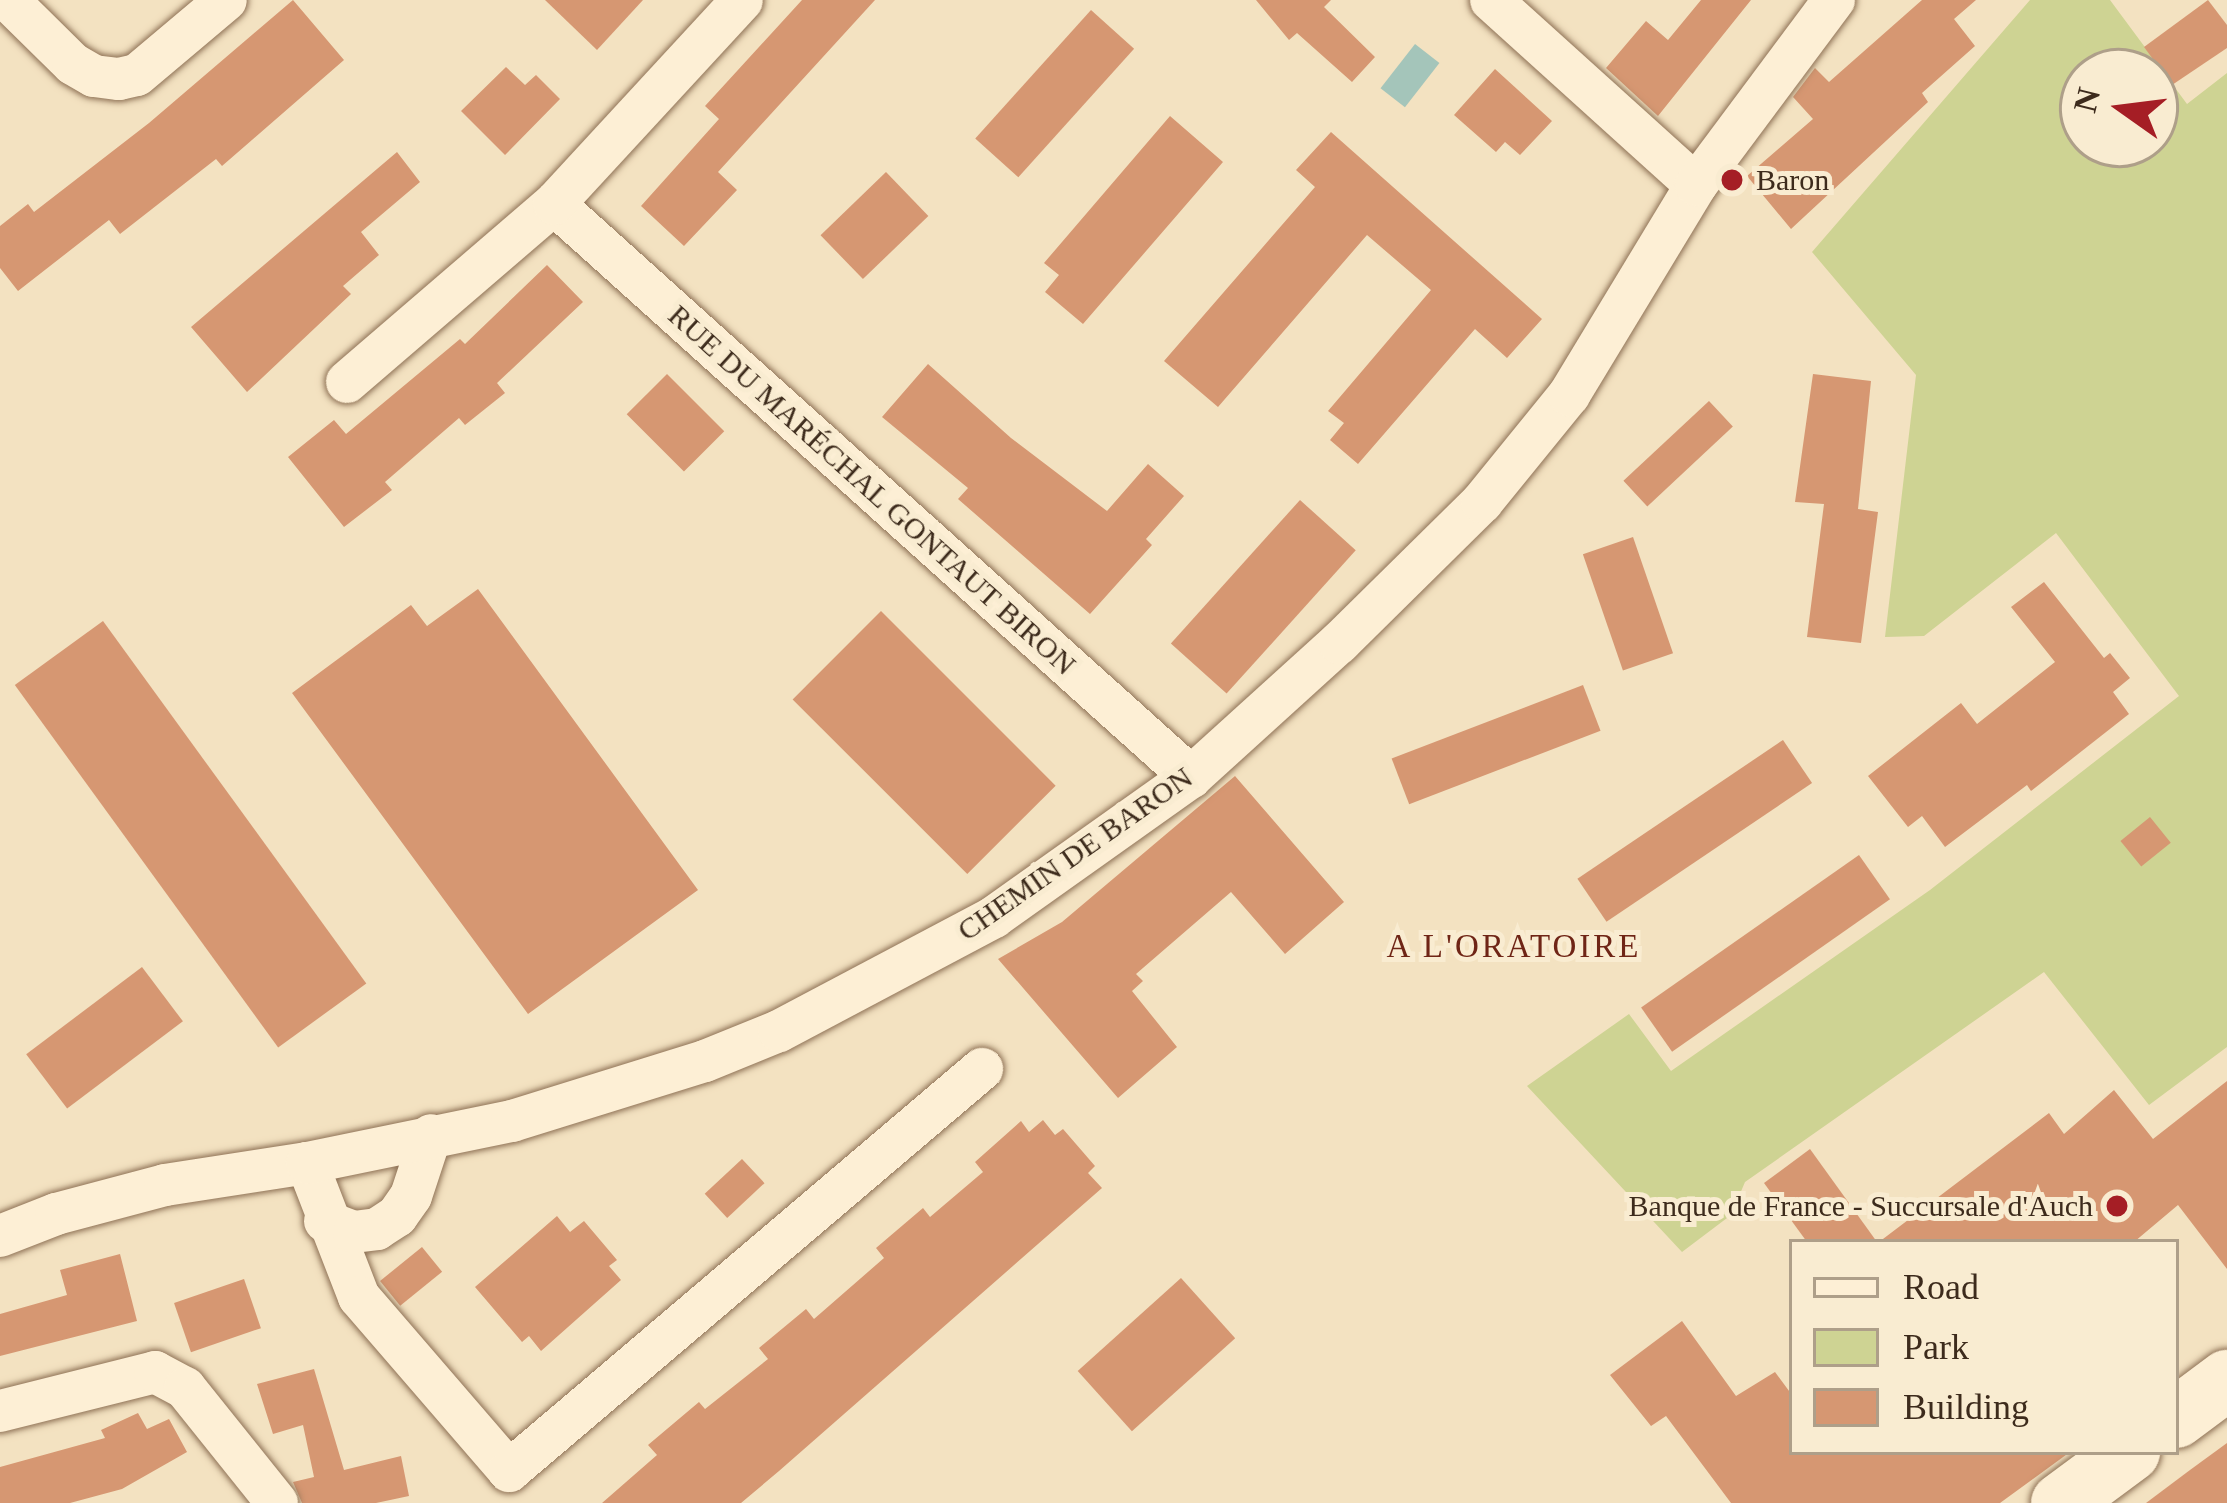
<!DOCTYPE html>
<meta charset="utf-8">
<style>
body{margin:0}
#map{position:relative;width:2227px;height:1503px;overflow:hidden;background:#f3e2c1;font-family:"Times New Roman",serif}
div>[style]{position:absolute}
.green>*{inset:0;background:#ced393}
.water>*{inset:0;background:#a4c5ba;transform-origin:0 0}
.building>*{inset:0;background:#d69772;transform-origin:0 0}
.roads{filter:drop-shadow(0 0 3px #8f7256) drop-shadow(0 0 3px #8f7256)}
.minor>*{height:42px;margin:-21px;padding:0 21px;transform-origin:21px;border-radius:21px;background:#fdefd5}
.secondary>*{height:60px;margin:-30px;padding:0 30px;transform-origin:30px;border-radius:30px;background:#fdefd5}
.dots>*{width:33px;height:33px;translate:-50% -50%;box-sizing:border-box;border:6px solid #f9ecd1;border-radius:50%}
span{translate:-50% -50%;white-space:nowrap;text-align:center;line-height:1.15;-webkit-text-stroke:10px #f9ecd1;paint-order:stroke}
.poi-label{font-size:30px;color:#3d2b1c}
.left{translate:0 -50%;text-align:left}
.right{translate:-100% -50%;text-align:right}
.street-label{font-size:30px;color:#3d2b1c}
.neighbourhood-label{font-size:33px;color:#6f2516;letter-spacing:3px}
.legend{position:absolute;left:1789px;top:1239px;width:390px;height:216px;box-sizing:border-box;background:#f9ecd1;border:3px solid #ae9f89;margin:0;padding:15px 21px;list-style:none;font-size:36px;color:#3d2b1c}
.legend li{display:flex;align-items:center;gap:24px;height:60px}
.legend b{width:60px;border:3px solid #ae9f89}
.north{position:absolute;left:2059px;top:48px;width:120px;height:120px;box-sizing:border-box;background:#f9ecd1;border:3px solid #ae9f89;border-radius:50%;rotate:284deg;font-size:33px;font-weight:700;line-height:48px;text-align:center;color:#3d2b1c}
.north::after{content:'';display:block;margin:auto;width:42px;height:54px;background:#a51e25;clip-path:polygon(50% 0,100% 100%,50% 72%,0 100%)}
</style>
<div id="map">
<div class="green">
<div style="clip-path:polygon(evenodd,2030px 0,2110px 0,2187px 104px,2227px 73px,2227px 1047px,2149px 1105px,2044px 972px,1745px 1182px,1731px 1215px,1682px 1252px,1527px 1086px,1629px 1014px,1671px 1071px,1930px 890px,2179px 696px,2056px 533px,1924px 636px,1885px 637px,1916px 375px,1812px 252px,2030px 0,2083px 72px,2155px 72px,2155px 144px,2083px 144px,2083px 72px)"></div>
</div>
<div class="water">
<div style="left:1415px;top:44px;width:31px;height:56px;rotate:38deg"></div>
</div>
<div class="building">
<div style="clip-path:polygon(293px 0,344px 60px,222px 166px,216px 159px,120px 234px,109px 220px,18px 291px,0 268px,0 226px,28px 204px,34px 212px,149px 123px)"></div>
<div style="clip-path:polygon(545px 0,643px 0,597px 50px)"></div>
<div style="clip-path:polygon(802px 0,875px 0,718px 172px,737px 190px,684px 246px,641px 206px,719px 119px,705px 106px)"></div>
<div style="clip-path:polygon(1256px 0,1331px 0,1324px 7px,1375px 57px,1352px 82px,1297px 33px,1289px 40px)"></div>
<div style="clip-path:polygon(1701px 0,1751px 0,1658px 116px,1606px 68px,1646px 21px,1668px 40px)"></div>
<div style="clip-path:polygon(1922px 0,1976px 0,1954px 19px,1975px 46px,1922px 93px,1928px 102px,1791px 229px,1747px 176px,1813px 119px,1793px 97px,1815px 68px,1829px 82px)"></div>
<div style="clip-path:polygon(2208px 0,2227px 25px,2227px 48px,2172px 85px,2144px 47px)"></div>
<div style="left:1091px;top:10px;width:58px;height:173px;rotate:42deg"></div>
<div style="clip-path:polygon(506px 67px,525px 85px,536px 75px,560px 99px,505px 155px,461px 111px)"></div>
<div style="clip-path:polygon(1495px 69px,1552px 121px,1520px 155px,1505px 142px,1496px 152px,1454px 115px)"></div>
<div style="clip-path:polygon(1170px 116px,1223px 162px,1083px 324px,1045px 292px,1059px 275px,1044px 263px)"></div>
<div style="clip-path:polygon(1331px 132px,1542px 319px,1507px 358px,1475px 329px,1358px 464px,1330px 440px,1344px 423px,1328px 411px,1431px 290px,1367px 235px,1218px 407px,1164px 361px,1315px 187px,1296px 170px)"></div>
<div style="clip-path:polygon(397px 152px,420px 182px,361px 232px,379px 255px,343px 286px,351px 294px,247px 392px,191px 327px)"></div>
<div style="left:886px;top:172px;width:61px;height:91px;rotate:46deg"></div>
<div style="clip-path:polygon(547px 265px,583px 302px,497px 383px,505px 393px,465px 425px,459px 418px,385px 482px,392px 490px,344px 527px,288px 457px,334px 420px,346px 434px,460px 339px,465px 344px)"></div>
<div style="clip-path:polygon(928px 364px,1011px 438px,1107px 511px,1148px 464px,1184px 496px,1146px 539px,1152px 545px,1090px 614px,958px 499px,968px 488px,882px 417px)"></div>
<div style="left:667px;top:374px;width:81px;height:57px;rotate:45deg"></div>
<div style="clip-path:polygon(1813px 374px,1871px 381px,1858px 509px,1878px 512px,1861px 643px,1807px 637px,1824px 504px,1795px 502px)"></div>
<div style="left:1709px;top:401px;width:35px;height:117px;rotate:47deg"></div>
<div style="left:1300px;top:500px;width:75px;height:193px;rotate:42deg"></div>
<div style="left:1633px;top:537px;width:123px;height:53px;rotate:71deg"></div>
<div style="clip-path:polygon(2044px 582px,2104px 658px,2110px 653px,2130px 678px,2113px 692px,2129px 714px,2031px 791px,2027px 785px,1945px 847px,1922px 816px,1908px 827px,1868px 776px,1961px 703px,1977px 724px,2055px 662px,2011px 607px)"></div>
<div style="clip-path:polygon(478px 589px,698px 890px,528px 1014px,292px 693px,411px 605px,427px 626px)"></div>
<div style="left:881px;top:611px;width:247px;height:125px;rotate:45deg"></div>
<div style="left:103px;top:621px;width:448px;height:109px;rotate:54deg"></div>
<div style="left:1583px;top:685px;width:49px;height:205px;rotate:69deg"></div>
<div style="left:1783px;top:740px;width:52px;height:248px;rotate:56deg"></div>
<div style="clip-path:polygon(1235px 776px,1344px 902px,1285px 954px,1231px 892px,1136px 974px,1143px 981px,1132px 991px,1177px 1047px,1118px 1098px,998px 959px,1062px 922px)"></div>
<div style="left:2150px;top:817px;width:33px;height:38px;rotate:51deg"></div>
<div style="left:1859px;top:855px;width:54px;height:266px;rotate:55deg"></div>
<div style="left:142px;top:967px;width:68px;height:145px;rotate:53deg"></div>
<div style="clip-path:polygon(2227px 1081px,2227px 1269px,2178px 1205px,2134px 1242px,1879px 1242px,2049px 1113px,2064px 1134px,2114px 1090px,2153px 1139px)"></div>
<div style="clip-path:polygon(1043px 1120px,1055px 1135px,1063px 1129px,1095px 1166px,1088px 1173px,1102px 1188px,779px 1471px,741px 1503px,602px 1503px,657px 1455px,648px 1445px,699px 1402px,705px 1409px,768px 1359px,759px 1348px,806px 1309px,814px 1319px,884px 1258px,876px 1248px,923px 1208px,930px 1217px,983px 1172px,975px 1162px,1021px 1121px,1029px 1132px)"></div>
<div style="clip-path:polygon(1810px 1149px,1877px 1242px,1807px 1242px,1764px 1183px)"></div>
<div style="left:742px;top:1159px;width:33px;height:51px;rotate:47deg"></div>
<div style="clip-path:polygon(557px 1216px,570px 1232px,584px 1221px,617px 1260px,609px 1266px,621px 1280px,541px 1351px,529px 1336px,522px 1342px,475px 1287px)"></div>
<div style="left:422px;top:1247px;width:32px;height:54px;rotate:51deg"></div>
<div style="clip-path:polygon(120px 1254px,137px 1321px,0 1356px,0 1314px,67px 1295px,60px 1270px)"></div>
<div style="left:1181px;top:1278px;width:81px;height:139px;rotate:48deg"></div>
<div style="left:244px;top:1279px;width:52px;height:74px;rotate:71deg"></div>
<div style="clip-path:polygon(1682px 1321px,1736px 1396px,1775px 1372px,1792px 1395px,1792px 1452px,2070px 1452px,2000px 1503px,1731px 1503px,1666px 1416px,1651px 1426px,1610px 1375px)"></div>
<div style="clip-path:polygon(314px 1369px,344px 1470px,401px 1456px,409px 1496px,376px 1503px,302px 1503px,293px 1482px,314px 1477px,303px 1425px,273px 1434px,257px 1384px)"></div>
<div style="clip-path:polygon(138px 1413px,147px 1429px,169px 1419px,187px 1452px,122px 1489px,70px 1503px,0 1503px,0 1467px,105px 1438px,101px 1430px)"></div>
<div style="clip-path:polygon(2227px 1443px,2227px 1503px,2146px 1503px,2190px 1470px)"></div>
</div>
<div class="roads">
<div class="minor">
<div style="left:8px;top:0;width:91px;rotate:44.6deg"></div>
<div style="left:73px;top:64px;width:24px;rotate:30deg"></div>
<div style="left:94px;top:76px;width:25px;rotate:7deg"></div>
<div style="left:119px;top:79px;width:18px;rotate:-13deg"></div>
<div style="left:137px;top:75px;width:116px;rotate:-40.1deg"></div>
<div style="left:1491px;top:0;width:276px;rotate:42.1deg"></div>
<div style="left:554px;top:204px;width:857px;rotate:41.97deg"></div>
<div style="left:347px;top:382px;width:273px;rotate:-40.7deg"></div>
<div style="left:554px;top:204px;width:277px;rotate:-47.3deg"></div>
<div style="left:307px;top:1163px;width:144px;rotate:68.8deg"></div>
<div style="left:359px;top:1297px;width:230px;rotate:49.2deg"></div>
<div style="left:509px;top:1471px;width:621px;rotate:-40.36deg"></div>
<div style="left:325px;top:1221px;width:31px;rotate:21deg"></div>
<div style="left:354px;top:1232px;width:23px;rotate:-7deg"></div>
<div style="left:377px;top:1229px;width:24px;rotate:-33deg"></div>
<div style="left:397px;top:1216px;width:24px;rotate:-55deg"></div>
<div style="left:411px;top:1196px;width:64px;rotate:-71.8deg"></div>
<div style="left:0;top:1236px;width:60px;rotate:-21.4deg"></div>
<div style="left:56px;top:1214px;width:113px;rotate:-14.9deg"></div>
<div style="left:165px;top:1185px;width:144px;rotate:-8.8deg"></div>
<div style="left:307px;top:1163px;width:209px;rotate:-11.6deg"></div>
<div style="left:512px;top:1121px;width:202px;rotate:-17.3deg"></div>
<div style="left:705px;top:1061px;width:80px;rotate:-22.1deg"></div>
<div style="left:779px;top:1031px;width:243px;rotate:-27.9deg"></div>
<div style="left:994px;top:917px;width:242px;rotate:-35.4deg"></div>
<div style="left:1191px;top:777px;width:200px;rotate:-42.2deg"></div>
<div style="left:1339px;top:643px;width:201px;rotate:-44.6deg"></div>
<div style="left:1482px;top:502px;width:138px;rotate:-50.9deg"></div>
<div style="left:1569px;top:395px;width:245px;rotate:-58.8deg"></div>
<div style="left:1696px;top:185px;width:231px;rotate:-53.3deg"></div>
<div style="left:0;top:1411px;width:160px;rotate:-14.1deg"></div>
<div style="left:155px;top:1372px;width:34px;rotate:28deg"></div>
<div style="left:185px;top:1388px;width:147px;rotate:51.3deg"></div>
</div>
<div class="secondary">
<div style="left:2176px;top:1418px;width:64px;rotate:-36.7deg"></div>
<div style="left:2061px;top:1503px;width:86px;rotate:-36.5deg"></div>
</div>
</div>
<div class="dots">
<div style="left:1732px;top:180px;background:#a51e25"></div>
<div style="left:2117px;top:1206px;background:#a51e25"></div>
</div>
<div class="poi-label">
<span class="left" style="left:1756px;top:180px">Baron</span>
<span class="right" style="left:2093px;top:1206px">Banque de France - Succursale d'Auch</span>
</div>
<div class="street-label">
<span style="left:872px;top:490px;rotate:42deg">RUE DU MARÉCHAL GONTAUT BIRON</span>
<span style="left:1075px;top:854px;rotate:-35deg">CHEMIN DE BARON</span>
</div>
<div class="neighbourhood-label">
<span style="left:1514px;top:947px">A L'ORATOIRE</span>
</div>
<ul class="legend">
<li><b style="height:15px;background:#fdefd5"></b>Road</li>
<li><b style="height:33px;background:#ced393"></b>Park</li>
<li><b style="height:33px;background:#d69772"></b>Building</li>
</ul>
<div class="north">N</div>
</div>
